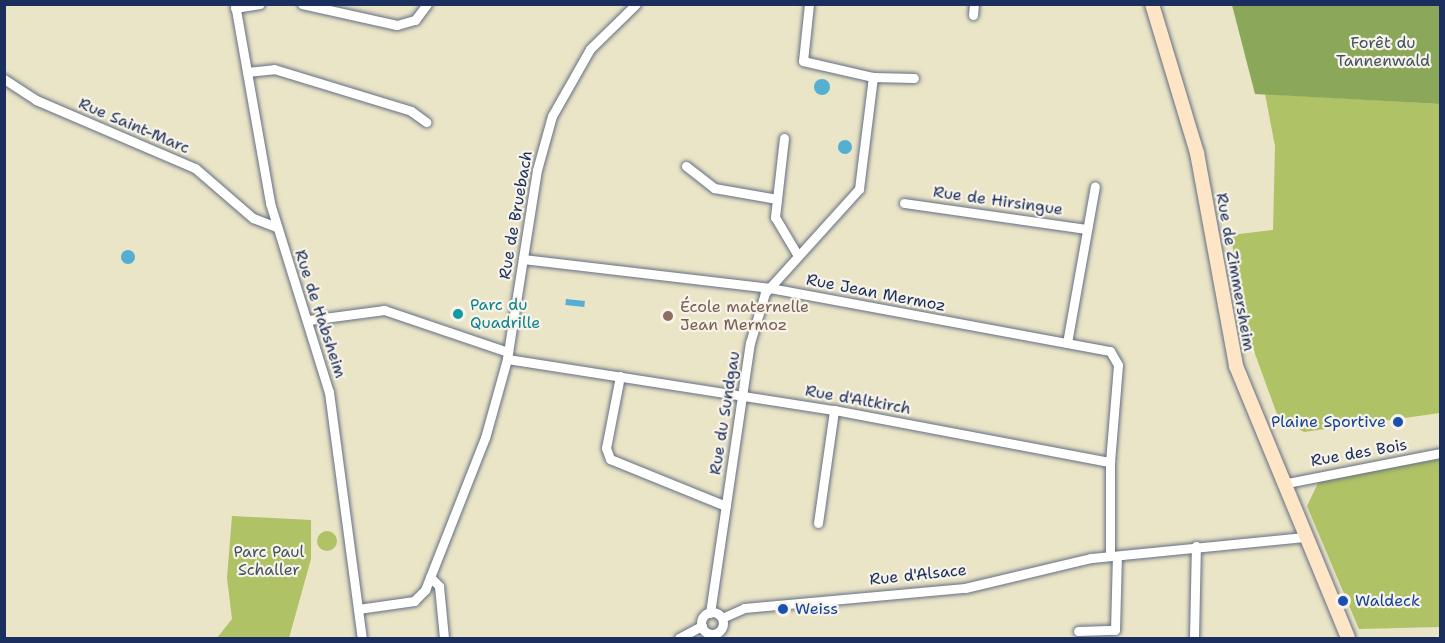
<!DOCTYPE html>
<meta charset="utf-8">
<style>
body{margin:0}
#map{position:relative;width:1445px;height:643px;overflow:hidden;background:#ebe5c7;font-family:"Shantell Sans",sans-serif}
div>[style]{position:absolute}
.green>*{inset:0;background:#afc265}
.round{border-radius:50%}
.forest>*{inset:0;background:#8ba85a}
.water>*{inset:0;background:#54afd2;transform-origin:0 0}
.roads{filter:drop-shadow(0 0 2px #646f83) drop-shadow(0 0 2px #646f83)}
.minor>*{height:9px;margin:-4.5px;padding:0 4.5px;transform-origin:4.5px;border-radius:4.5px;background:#fff}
.minor>.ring{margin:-4.5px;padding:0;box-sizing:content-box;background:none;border:9px solid #fff;border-radius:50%}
.secondary>*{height:14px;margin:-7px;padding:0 7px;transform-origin:7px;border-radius:7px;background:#fde5c5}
.dots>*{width:16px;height:16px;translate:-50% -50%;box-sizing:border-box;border:3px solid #f7f3e8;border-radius:50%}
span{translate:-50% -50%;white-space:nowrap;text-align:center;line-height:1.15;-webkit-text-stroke:4.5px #f7f3e8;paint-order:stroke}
.park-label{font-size:16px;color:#405460}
.street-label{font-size:16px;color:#1b2f5e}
.culture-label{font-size:16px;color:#0d838f}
.left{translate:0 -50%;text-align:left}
.education-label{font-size:16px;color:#785e54}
.transit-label{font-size:16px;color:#164399}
.right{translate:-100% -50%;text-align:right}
.frame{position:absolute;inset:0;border:6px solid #1b2f5e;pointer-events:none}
</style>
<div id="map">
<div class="green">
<div style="clip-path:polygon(1265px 94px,1440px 104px,1440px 413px,1304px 432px,1278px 417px,1243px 321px,1231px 235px,1273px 230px,1275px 146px)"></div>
<div style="clip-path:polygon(1440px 459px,1440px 627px,1359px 629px,1307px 506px,1319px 481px)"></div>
<div style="clip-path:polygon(232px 516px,311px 520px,311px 559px,289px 638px,217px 638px,232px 619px,227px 578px)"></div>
<div class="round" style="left:317px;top:531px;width:20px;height:20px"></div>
</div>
<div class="forest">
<div style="clip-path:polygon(1232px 5px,1440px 5px,1440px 104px,1255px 94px)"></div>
</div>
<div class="water">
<div class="round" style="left:814px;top:79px;width:16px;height:16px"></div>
<div class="round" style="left:838px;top:140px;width:14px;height:14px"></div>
<div class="round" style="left:121px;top:250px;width:14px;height:14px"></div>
<div style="left:566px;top:299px;width:19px;height:6px;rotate:6deg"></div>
</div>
<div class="roads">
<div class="minor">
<div style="left:235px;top:4px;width:202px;rotate:80deg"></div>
<div style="left:270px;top:203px;width:198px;rotate:72.7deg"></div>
<div style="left:329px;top:392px;width:248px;rotate:82.4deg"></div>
<div style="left:302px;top:4px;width:97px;rotate:12.5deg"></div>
<div style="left:397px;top:25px;width:19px;rotate:-16deg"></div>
<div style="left:415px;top:20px;width:20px;rotate:-53deg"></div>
<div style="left:809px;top:4px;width:57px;rotate:96deg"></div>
<div style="left:803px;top:61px;width:72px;rotate:12.9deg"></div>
<div style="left:235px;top:8px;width:25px;rotate:-9deg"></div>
<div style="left:973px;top:15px;width:11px;rotate:-85deg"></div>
<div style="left:247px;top:72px;width:27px;rotate:-6deg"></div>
<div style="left:274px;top:69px;width:143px;rotate:17deg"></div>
<div style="left:411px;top:111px;width:19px;rotate:36deg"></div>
<div style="left:873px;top:77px;width:41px;rotate:1.4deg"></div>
<div style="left:4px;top:79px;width:38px;rotate:33deg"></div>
<div style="left:36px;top:100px;width:173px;rotate:23.2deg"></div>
<div style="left:195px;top:168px;width:77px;rotate:40.8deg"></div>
<div style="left:253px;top:218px;width:25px;rotate:21deg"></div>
<div style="left:784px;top:138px;width:80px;rotate:96.5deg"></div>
<div style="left:775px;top:217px;width:43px;rotate:59.3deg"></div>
<div style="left:686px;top:166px;width:36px;rotate:38deg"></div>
<div style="left:714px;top:188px;width:64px;rotate:9.9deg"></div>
<div style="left:904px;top:203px;width:185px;rotate:8.1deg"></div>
<div style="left:523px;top:259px;width:249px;rotate:6.7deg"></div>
<div style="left:770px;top:288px;width:346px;rotate:10.5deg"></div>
<div style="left:1110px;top:351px;width:16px;rotate:60deg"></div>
<div style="left:1118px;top:365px;width:97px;rotate:94.7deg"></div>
<div style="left:309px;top:320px;width:76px;rotate:-7.6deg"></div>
<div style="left:384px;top:310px;width:131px;rotate:18.7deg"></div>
<div style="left:1067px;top:343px;width:159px;rotate:-79.9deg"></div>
<div style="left:507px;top:359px;width:331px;rotate:8.9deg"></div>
<div style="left:834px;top:410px;width:281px;rotate:10.7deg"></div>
<div style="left:1110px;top:462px;width:94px;rotate:90deg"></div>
<div style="left:620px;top:376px;width:73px;rotate:101deg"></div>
<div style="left:606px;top:448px;width:12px;rotate:70deg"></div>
<div style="left:610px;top:459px;width:125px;rotate:22.1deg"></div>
<div style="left:1282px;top:484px;width:161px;rotate:-11.1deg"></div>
<div style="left:818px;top:523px;width:114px;rotate:-81.9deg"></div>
<div style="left:430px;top:577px;width:13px;rotate:45deg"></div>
<div style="left:439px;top:586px;width:52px;rotate:84.5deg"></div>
<div style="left:358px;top:609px;width:57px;rotate:-8.1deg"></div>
<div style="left:414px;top:601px;width:16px;rotate:-45deg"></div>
<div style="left:425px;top:590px;width:163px;rotate:-68.5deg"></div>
<div style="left:485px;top:438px;width:82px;rotate:-74.4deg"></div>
<div style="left:507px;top:359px;width:191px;rotate:-81deg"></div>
<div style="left:537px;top:170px;width:56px;rotate:-74.5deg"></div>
<div style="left:552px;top:116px;width:77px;rotate:-60.4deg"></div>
<div style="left:590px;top:49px;width:64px;rotate:-44.4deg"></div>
<div class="ring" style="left:701px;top:612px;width:13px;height:13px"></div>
<div style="left:710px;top:613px;width:273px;rotate:-81.6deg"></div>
<div style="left:750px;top:343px;width:52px;rotate:-73.3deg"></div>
<div style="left:765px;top:293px;width:140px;rotate:-47.9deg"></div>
<div style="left:859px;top:189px;width:113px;rotate:-82.9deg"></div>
<div style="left:722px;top:618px;width:24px;rotate:-24deg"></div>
<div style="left:744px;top:608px;width:222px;rotate:-5.2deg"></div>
<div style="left:965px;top:588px;width:130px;rotate:-13.4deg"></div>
<div style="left:1091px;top:558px;width:215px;rotate:-5.6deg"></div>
<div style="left:1078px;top:631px;width:37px;rotate:-2deg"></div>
<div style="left:1115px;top:630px;width:74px;rotate:-88.5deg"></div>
<div style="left:679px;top:638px;width:26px;rotate:-28deg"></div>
<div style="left:1194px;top:638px;width:92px;rotate:-88.8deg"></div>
</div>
<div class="secondary">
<div style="left:1152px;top:4px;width:156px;rotate:73.2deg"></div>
<div style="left:1197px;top:153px;width:217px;rotate:79.6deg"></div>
<div style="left:1236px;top:366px;width:294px;rotate:67.6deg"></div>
</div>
</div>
<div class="dots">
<div style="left:458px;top:314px;background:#0f9aa8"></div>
<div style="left:668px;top:316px;background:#8d6e63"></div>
<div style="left:1398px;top:422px;background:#1a4fb4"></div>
<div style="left:1343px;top:601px;background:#1a4fb4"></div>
<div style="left:783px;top:609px;background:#1a4fb4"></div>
</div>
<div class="park-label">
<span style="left:1383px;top:52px">Forêt du<br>Tannenwald</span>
<span style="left:269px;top:561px">Parc Paul<br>Schaller</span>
</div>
<div class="street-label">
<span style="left:134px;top:126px;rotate:23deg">Rue Saint-Marc</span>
<span style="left:998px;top:201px;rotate:8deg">Rue de Hirsingue</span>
<span style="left:516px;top:215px;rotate:-80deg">Rue de Bruebach</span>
<span style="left:1235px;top:272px;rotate:80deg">Rue de Zimmersheim</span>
<span style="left:876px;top:293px;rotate:11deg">Rue Jean Mermoz</span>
<span style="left:320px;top:314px;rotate:72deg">Rue de Habsheim</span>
<span style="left:858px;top:400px;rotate:10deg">Rue d'Altkirch</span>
<span style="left:725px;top:413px;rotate:-81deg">Rue du Sundgau</span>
<span style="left:1359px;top:453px;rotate:-10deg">Rue des Bois</span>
<span style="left:918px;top:575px;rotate:-6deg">Rue d'Alsace</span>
</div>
<div class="culture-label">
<span class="left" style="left:470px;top:314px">Parc du<br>Quadrille</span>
</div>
<div class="education-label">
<span class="left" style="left:680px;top:316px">École maternelle<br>Jean Mermoz</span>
</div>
<div class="transit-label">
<span class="right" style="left:1386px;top:422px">Plaine Sportive</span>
<span class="left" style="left:1355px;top:601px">Waldeck</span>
<span class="left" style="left:795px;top:609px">Weiss</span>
</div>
<div class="frame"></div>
</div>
